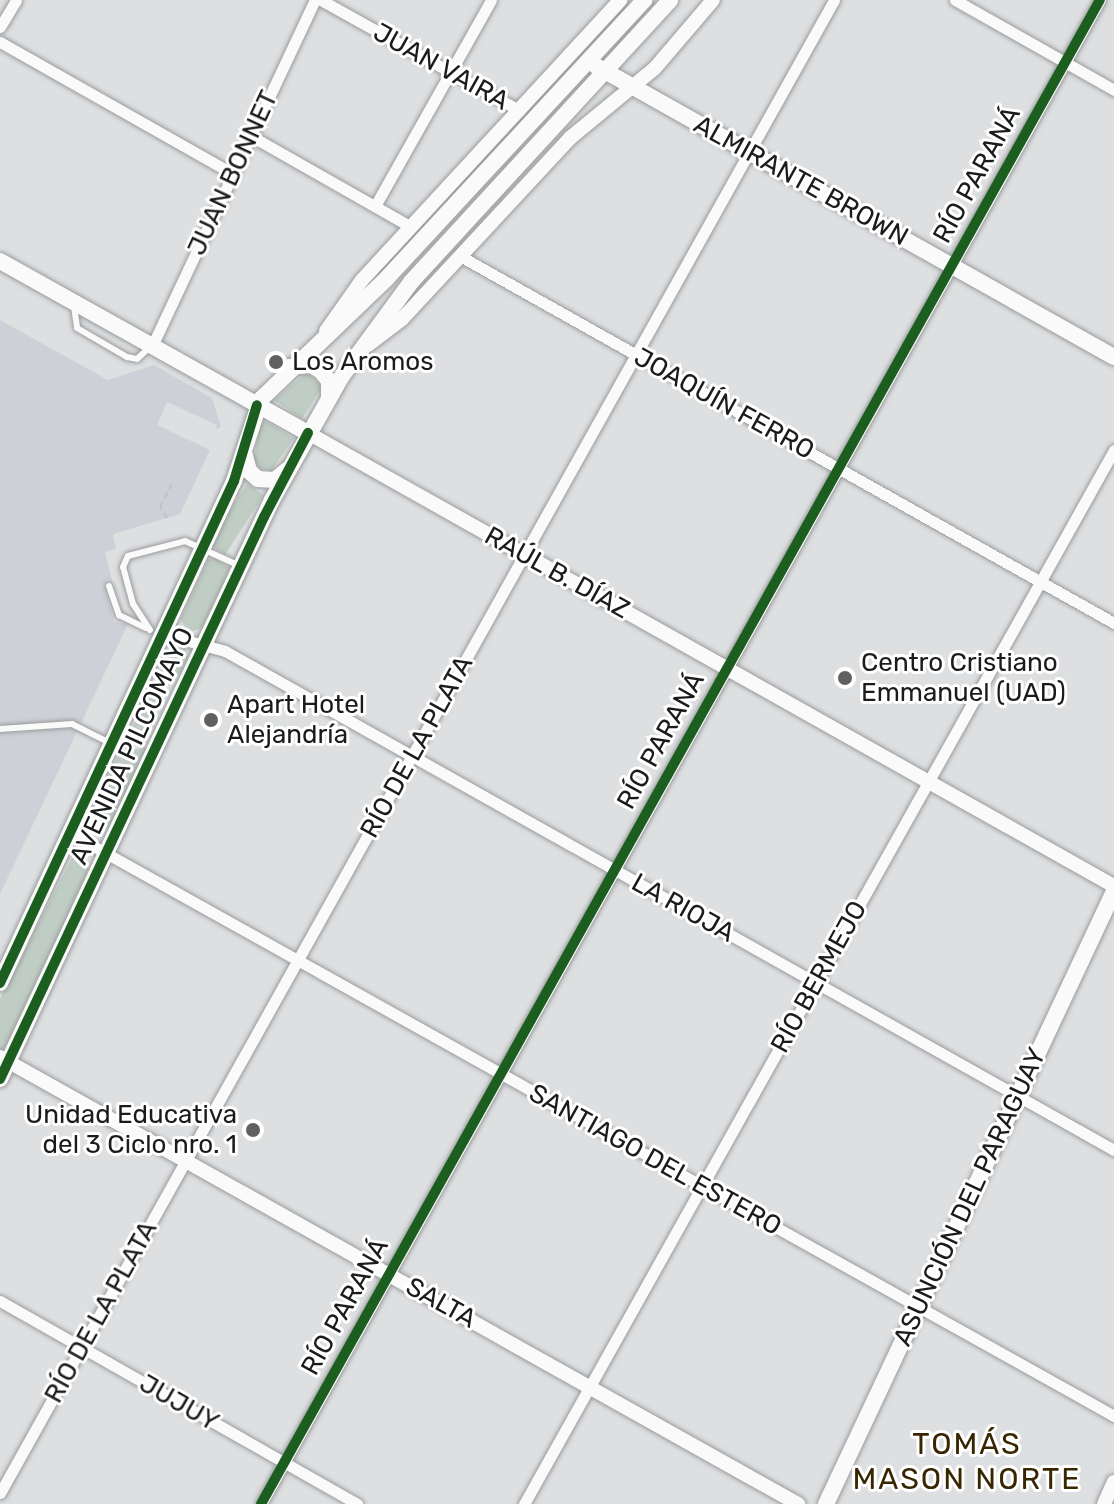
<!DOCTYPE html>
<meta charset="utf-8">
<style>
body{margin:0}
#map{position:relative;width:1114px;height:1504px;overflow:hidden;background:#dddfe1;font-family:Rubik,sans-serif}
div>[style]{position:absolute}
.built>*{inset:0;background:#cdd1d7}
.green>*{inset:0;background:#bfcdc4;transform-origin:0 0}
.path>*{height:2px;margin-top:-1px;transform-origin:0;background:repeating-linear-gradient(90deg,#c0c0c1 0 6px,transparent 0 10px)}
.roads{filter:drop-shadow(0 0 2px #9a9b9c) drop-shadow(0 0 2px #9a9b9c)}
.service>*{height:6px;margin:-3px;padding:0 3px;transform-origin:3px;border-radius:3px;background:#fafafa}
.minor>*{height:11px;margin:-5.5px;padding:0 5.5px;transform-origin:5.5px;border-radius:5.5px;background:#fafafa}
.tertiary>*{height:14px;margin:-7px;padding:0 7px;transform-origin:7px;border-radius:7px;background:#fafafa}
.secondary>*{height:16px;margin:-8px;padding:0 8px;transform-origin:8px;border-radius:8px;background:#fafafa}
.cycleway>*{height:10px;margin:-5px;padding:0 5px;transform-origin:5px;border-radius:5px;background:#1b5e20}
.dots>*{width:22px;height:22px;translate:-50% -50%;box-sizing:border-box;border:4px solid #fff;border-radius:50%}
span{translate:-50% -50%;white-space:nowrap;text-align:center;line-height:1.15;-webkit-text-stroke:6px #fff;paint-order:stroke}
.street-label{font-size:26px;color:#1a1b1c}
.poi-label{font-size:26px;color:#1a1b1c}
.left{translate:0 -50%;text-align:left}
.right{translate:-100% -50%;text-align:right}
.quarter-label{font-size:30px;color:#372600;letter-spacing:2px}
</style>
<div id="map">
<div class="built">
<div style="clip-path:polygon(0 320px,108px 380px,154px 365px,212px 398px,221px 427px,215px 430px,217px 425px,167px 402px,157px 425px,210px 450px,180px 514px,113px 534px,116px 549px,105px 552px,113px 585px,105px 588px,114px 622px,128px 624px,0 894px)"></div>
</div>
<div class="green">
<div style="clip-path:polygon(307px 372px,322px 387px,302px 419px,274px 400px)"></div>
<div style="clip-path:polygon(267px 422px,294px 438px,271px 471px,260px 468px,254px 460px,260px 423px)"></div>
<div style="left:247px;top:484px;width:20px;height:71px;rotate:33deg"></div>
<div style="clip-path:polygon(214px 558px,230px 568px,202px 628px,187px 633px,181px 619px,208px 560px)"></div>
<div style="clip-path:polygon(173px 644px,186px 648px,188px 657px,181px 673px,167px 677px,133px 750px,147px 747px,109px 828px,94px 834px,88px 818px)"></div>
<div style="clip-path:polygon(73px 856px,86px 858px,89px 869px,6px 1046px,0 1050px,0 999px)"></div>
</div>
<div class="path">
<div style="left:167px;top:518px;width:13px;rotate:-122deg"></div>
<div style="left:160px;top:507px;width:25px;rotate:-63deg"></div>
<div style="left:166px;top:661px;width:13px;rotate:27deg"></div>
</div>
<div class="roads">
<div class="service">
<div style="left:74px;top:306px;width:22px;rotate:82deg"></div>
<div style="left:77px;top:328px;width:58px;rotate:30.1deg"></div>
<div style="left:127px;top:357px;width:10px;rotate:11deg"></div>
<div style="left:137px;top:359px;width:18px;rotate:-43deg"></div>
<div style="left:109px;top:586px;width:31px;rotate:71deg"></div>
<div style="left:119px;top:615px;width:30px;rotate:26deg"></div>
<div style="left:150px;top:630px;width:31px;rotate:-123deg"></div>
<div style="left:133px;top:604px;width:38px;rotate:-105deg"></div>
<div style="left:123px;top:567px;width:12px;rotate:-66deg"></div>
<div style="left:128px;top:556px;width:59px;rotate:-14.7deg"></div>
<div style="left:185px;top:541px;width:58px;rotate:24.4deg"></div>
<div style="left:0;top:729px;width:72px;rotate:-4deg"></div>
<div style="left:72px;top:724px;width:40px;rotate:26.6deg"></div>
</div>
<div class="minor">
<div style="left:321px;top:0;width:227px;rotate:29.1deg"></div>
<div style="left:955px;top:0;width:183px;rotate:29.5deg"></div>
<div style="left:0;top:27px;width:31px;rotate:-59deg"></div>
<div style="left:0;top:42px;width:268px;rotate:29.5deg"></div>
<div style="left:251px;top:136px;width:184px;rotate:29.6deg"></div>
<div style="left:375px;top:206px;width:236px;rotate:-60.6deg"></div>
<div style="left:460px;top:256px;width:750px;rotate:29.3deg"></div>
<div style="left:152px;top:346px;width:382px;rotate:-64.8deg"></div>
<div style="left:163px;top:634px;width:64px;rotate:15.3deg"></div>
<div style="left:225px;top:651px;width:1019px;rotate:29.31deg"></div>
<div style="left:70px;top:833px;width:1196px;rotate:29.18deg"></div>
<div style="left:0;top:1301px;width:411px;rotate:29.6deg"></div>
<div style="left:0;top:1493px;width:1710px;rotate:-60.81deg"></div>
<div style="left:261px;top:1504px;width:1722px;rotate:-60.85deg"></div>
<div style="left:524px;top:1504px;width:1208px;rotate:-60.76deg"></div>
</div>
<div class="tertiary">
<div style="left:326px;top:331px;width:62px;rotate:-54.8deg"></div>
<div style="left:362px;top:280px;width:381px;rotate:-47.3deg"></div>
<div style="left:368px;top:345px;width:43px;rotate:-37.4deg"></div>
<div style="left:402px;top:319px;width:247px;rotate:-47.1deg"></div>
<div style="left:570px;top:138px;width:110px;rotate:-39.5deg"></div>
<div style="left:655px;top:68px;width:89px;rotate:-49.5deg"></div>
<div style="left:308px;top:433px;width:925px;rotate:29.34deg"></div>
<div style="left:0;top:1057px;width:915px;rotate:29.26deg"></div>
<div style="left:1104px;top:1504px;width:24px;rotate:-66deg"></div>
</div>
<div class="secondary">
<div style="left:596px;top:66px;width:594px;rotate:29.33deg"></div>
<div style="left:0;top:261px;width:353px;rotate:29.2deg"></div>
<div style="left:289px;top:367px;width:22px;rotate:-5deg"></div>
<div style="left:311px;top:365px;width:12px;rotate:31deg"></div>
<div style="left:321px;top:371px;width:13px;rotate:51deg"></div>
<div style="left:329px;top:381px;width:16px;rotate:90deg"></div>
<div style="left:244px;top:452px;width:20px;rotate:75deg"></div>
<div style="left:249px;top:471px;width:12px;rotate:42deg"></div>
<div style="left:258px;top:479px;width:17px;rotate:3deg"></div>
<div style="left:275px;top:480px;width:16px;rotate:-40deg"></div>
<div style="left:0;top:983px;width:554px;rotate:-65.01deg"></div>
<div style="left:234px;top:481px;width:86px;rotate:-71.8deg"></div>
<div style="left:261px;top:399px;width:175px;rotate:-43.8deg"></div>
<div style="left:387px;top:278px;width:379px;rotate:-47.2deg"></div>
<div style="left:0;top:1079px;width:640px;rotate:-64.84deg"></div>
<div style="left:272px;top:500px;width:142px;rotate:-60.6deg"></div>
<div style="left:342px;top:376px;width:117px;rotate:-53.7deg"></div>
<div style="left:411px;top:282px;width:383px;rotate:-47.4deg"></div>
<div style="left:826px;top:1504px;width:677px;rotate:-64.83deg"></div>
</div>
</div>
<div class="cycleway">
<div style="left:0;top:983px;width:554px;rotate:-65.01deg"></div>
<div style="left:234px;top:481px;width:79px;rotate:-73.2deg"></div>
<div style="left:0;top:1079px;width:621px;rotate:-64.84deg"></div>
<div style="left:264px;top:517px;width:95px;rotate:-62.4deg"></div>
<div style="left:261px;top:1504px;width:1722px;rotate:-60.85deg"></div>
</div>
<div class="dots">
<div style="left:276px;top:362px;background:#5e6061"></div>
<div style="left:845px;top:678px;background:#5e6061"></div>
<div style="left:211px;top:720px;background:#5e6061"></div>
<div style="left:253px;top:1130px;background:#5e6061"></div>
</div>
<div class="street-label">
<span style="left:441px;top:67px;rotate:29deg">JUAN VAIRA</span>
<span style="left:233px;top:173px;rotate:-65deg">JUAN BONNET</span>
<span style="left:977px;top:175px;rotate:-61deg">RÍO PARANÁ</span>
<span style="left:801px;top:181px;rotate:29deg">ALMIRANTE BROWN</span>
<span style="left:724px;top:404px;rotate:29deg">JOAQUÍN FERRO</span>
<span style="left:557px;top:573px;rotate:29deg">RAÚL B. DÍAZ</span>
<span style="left:661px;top:741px;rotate:-61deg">RÍO PARANÁ</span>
<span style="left:132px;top:746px;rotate:-65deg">AVENIDA PILCOMAYO</span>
<span style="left:417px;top:747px;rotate:-61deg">RÍO DE LA PLATA</span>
<span style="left:683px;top:908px;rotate:29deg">LA RIOJA</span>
<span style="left:819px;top:977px;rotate:-61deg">RÍO BERMEJO</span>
<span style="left:655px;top:1160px;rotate:29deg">SANTIAGO DEL ESTERO</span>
<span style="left:970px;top:1197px;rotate:-65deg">ASUNCIÓN DEL PARAGUAY</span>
<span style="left:441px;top:1303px;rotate:29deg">SALTA</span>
<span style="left:345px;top:1307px;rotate:-61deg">RÍO PARANÁ</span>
<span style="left:101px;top:1312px;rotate:-61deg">RÍO DE LA PLATA</span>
<span style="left:179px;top:1403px;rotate:30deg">JUJUY</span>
</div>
<div class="poi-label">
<span class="left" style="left:292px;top:362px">Los Aromos</span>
<span class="left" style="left:861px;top:678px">Centro Cristiano<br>Emmanuel (UAD)</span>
<span class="left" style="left:227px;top:720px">Apart Hotel<br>Alejandría</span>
<span class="right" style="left:237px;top:1130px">Unidad Educativa<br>del 3 Ciclo nro. 1</span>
</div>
<div class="quarter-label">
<span style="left:967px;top:1461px">TOMÁS<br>MASON NORTE</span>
</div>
</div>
